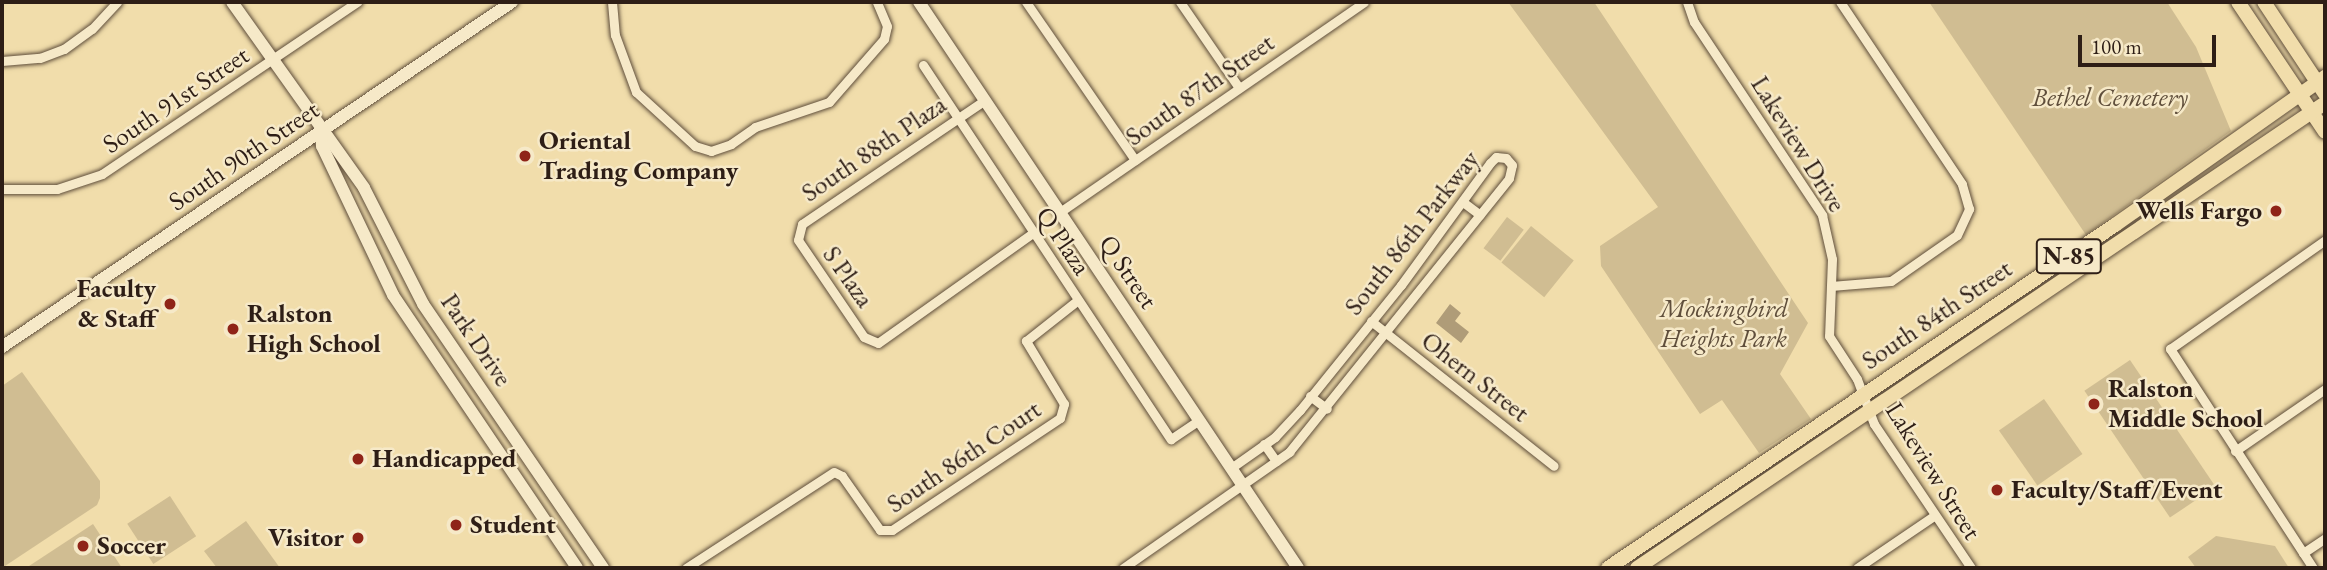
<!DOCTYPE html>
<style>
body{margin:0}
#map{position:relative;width:2327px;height:570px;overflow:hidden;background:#f1ddab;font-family:"EB Garamond",serif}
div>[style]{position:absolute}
.green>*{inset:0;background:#d0bd92;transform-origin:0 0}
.water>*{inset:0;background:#af9c78}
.roads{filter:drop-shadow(0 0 2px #5f4e3b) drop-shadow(0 0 2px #5f4e3b)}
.street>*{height:9px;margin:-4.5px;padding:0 4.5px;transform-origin:4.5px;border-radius:4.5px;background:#f6e9c8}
.secondary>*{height:12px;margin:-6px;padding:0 6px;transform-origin:6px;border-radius:6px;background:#f6e9c8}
.primary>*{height:14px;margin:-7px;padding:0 7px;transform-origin:7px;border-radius:7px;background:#f1ddab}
.dots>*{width:19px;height:19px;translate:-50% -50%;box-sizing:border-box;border:4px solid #f6e9c8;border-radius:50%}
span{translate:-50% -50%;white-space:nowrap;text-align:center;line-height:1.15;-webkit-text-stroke:5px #f6e9c8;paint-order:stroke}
.shield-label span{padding:2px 5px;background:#f6e9c8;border:2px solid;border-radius:5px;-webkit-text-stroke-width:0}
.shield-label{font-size:24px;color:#2e1e16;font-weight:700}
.street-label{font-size:26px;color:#2e1e16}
.park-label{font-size:26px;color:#5f4e3b;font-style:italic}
.poi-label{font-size:26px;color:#2e1e16;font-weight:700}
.left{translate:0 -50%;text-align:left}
.right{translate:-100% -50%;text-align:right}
.frame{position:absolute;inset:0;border:4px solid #2e1e16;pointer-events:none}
.scale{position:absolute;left:2078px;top:35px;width:138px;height:32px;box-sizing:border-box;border:4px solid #2e1e16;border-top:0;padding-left:9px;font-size:21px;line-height:24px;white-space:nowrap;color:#2e1e16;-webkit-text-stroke:5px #f6e9c8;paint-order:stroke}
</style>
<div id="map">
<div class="green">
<div style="clip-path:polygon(1508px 2px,1594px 2px,1808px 323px,1780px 374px,1811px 419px,1759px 453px,1722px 400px,1700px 414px,1601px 266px,1600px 246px,1658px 207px)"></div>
<div style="clip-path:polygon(1929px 2px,2167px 2px,2196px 47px,2231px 131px,2086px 235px)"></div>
<div style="left:1507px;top:217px;width:21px;height:39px;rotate:37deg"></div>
<div style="left:1531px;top:226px;width:55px;height:47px;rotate:39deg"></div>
<div style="left:2130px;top:360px;width:153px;height:55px;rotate:56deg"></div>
<div style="clip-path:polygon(22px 372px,100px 481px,100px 498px,97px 505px,2px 568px,2px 386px)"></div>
<div style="left:2044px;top:399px;width:67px;height:55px;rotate:55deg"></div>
<div style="left:170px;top:496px;width:48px;height:51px;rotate:57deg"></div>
<div style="clip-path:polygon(246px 521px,280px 568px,217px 568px,204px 551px)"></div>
<div style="clip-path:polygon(93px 524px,122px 568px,26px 568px)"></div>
<div style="clip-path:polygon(2216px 536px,2275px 546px,2289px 568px,2196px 568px,2188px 557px)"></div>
</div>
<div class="water">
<div style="clip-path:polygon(1450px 304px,1461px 313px,1455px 321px,1469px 332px,1461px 343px,1436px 323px)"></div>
</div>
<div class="roads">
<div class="street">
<div style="left:612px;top:2px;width:33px;rotate:85deg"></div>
<div style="left:615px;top:35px;width:61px;rotate:69.8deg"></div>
<div style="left:636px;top:92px;width:80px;rotate:42.5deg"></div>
<div style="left:695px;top:146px;width:17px;rotate:17deg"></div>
<div style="left:711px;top:151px;width:21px;rotate:-19deg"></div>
<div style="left:731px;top:144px;width:29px;rotate:-35deg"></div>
<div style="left:755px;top:127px;width:78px;rotate:-18.7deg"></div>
<div style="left:829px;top:102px;width:84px;rotate:-48.9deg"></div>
<div style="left:884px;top:39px;width:13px;rotate:-77deg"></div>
<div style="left:887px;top:26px;width:26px;rotate:-113deg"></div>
<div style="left:1026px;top:2px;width:192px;rotate:55.4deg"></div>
<div style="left:1180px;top:2px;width:104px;rotate:55.5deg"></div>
<div style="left:1687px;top:2px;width:21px;rotate:71deg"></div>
<div style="left:1694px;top:22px;width:232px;rotate:56.4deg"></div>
<div style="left:1822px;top:215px;width:45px;rotate:77.2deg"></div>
<div style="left:1832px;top:259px;width:77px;rotate:92.2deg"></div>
<div style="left:1829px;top:336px;width:51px;rotate:56.9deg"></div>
<div style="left:1857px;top:379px;width:48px;rotate:69.3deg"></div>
<div style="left:1874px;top:424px;width:174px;rotate:56deg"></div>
<div style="left:2px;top:61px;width:38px;rotate:-5deg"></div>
<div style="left:40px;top:58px;width:26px;rotate:-21deg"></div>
<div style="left:64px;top:49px;width:34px;rotate:-36deg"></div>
<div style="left:92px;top:29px;width:37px;rotate:-47deg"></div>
<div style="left:923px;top:65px;width:449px;rotate:56.5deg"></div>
<div style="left:1171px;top:439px;width:34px;rotate:-34deg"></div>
<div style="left:985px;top:100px;width:221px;rotate:145.9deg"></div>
<div style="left:802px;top:224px;width:16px;rotate:104deg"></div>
<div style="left:798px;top:240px;width:117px;rotate:55.8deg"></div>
<div style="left:864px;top:337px;width:15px;rotate:23deg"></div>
<div style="left:878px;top:343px;width:190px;rotate:-35.4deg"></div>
<div style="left:2px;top:189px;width:55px"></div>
<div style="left:57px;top:189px;width:47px;rotate:-18.4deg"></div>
<div style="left:102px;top:174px;width:308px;rotate:-34deg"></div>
<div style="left:1463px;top:202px;width:21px;rotate:37deg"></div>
<div style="left:1060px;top:212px;width:369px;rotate:-34.6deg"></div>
<div style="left:1831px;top:286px;width:60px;rotate:-4.8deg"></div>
<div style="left:1891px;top:281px;width:80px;rotate:-34.9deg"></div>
<div style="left:1957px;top:235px;width:29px;rotate:-65deg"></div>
<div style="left:1969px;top:209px;width:26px;rotate:-106deg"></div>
<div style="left:1962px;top:184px;width:219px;rotate:-123.8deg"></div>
<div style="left:1371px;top:321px;width:233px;rotate:38.4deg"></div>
<div style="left:1310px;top:396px;width:21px;rotate:37deg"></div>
<div style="left:1264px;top:444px;width:21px;rotate:55deg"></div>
<div style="left:2235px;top:451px;width:109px;rotate:-34.6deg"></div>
<div style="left:2303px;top:553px;width:27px;rotate:-34deg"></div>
<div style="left:686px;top:568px;width:176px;rotate:-33deg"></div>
<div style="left:834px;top:472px;width:9px;rotate:27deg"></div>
<div style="left:842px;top:476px;width:66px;rotate:54.9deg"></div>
<div style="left:880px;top:530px;width:12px"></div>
<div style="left:892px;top:530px;width:202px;rotate:-33.7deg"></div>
<div style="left:1060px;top:418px;width:15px;rotate:-74deg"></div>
<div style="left:1064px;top:404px;width:74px;rotate:-121.1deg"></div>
<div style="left:1026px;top:341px;width:66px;rotate:-38.3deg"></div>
<div style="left:1123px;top:568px;width:203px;rotate:-34.9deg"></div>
<div style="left:1289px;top:452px;width:351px;rotate:-51.2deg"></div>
<div style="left:1509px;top:178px;width:13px;rotate:-77deg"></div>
<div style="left:1512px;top:165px;width:9px;rotate:-131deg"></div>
<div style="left:1506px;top:158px;width:10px;rotate:-174deg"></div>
<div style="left:1496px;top:157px;width:8px;rotate:135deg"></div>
<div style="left:1490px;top:163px;width:151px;rotate:126.1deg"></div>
<div style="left:1401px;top:285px;width:161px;rotate:128.9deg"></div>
<div style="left:1300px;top:410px;width:37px;rotate:133deg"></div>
<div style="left:1275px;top:437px;width:54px;rotate:144.8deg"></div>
<div style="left:1857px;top:568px;width:94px;rotate:-34.2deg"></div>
<div style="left:2313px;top:568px;width:262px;rotate:-123.1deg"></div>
<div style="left:2170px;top:349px;width:189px;rotate:-35.1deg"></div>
</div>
<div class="secondary">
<div style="left:232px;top:2px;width:228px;rotate:54.6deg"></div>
<div style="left:364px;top:188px;width:130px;rotate:63deg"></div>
<div style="left:423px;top:304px;width:320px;rotate:55.7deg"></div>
<div style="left:919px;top:2px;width:681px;rotate:56.19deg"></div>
<div style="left:321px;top:132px;width:14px;rotate:86deg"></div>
<div style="left:322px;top:146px;width:165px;rotate:64.5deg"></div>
<div style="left:393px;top:295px;width:329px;rotate:56deg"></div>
<div style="left:2px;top:347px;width:616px;rotate:-34.08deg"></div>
</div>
<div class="primary">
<div style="left:2238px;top:2px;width:156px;rotate:56.2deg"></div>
<div style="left:2264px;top:2px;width:110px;rotate:56.5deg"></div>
<div style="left:1608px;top:568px;width:612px;rotate:-34.08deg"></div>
<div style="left:2115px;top:225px;width:257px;rotate:-35.2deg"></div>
<div style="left:1637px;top:568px;width:830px;rotate:-34.05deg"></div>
</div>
</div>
<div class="dots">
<div style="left:525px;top:156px;background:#8f2418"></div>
<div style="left:2276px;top:211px;background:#8f2418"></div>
<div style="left:170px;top:304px;background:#8f2418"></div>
<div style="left:233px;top:329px;background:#8f2418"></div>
<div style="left:2094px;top:404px;background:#8f2418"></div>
<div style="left:358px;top:459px;background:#8f2418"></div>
<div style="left:1997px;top:490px;background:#8f2418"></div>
<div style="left:456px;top:525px;background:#8f2418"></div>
<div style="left:358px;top:538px;background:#8f2418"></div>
<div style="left:83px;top:546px;background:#8f2418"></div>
</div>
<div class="shield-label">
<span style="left:2069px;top:256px">N-85</span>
</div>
<div class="street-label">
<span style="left:1200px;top:90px;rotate:-35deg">South 87th Street</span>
<span style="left:176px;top:100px;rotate:-34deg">South 91st Street</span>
<span style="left:1798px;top:144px;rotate:58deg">Lakeview Drive</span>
<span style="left:874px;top:149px;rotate:-34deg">South 88th Plaza</span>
<span style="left:244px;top:156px;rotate:-34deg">South 90th Street</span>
<span style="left:1412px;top:233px;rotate:-52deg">South 86th Parkway</span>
<span style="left:1063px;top:241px;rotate:56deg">Q Plaza</span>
<span style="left:1128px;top:272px;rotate:56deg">Q Street</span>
<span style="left:848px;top:277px;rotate:55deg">S Plaza</span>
<span style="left:1937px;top:315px;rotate:-34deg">South 84th Street</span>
<span style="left:476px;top:340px;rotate:56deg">Park Drive</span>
<span style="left:1475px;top:377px;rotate:38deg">Ohern Street</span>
<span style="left:964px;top:457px;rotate:-34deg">South 86th Court</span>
<span style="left:1933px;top:471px;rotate:58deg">Lakeview Street</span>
</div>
<div class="park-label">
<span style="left:2110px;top:98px">Bethel Cemetery</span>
<span style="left:1724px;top:324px">Mockingbird<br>Heights Park</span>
</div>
<div class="poi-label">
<span class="left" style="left:539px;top:156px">Oriental<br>Trading Company</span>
<span class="right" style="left:2262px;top:211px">Wells Fargo</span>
<span class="right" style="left:156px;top:304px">Faculty<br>&amp; Staff</span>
<span class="left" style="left:247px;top:329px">Ralston<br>High School</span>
<span class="left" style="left:2108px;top:404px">Ralston<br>Middle School</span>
<span class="left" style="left:372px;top:459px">Handicapped</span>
<span class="left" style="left:2011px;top:490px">Faculty/Staff/Event</span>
<span class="left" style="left:470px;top:525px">Student</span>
<span class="right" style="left:344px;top:538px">Visitor</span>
<span class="left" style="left:97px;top:546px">Soccer</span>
</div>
<div class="frame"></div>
<div class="scale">100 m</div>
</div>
